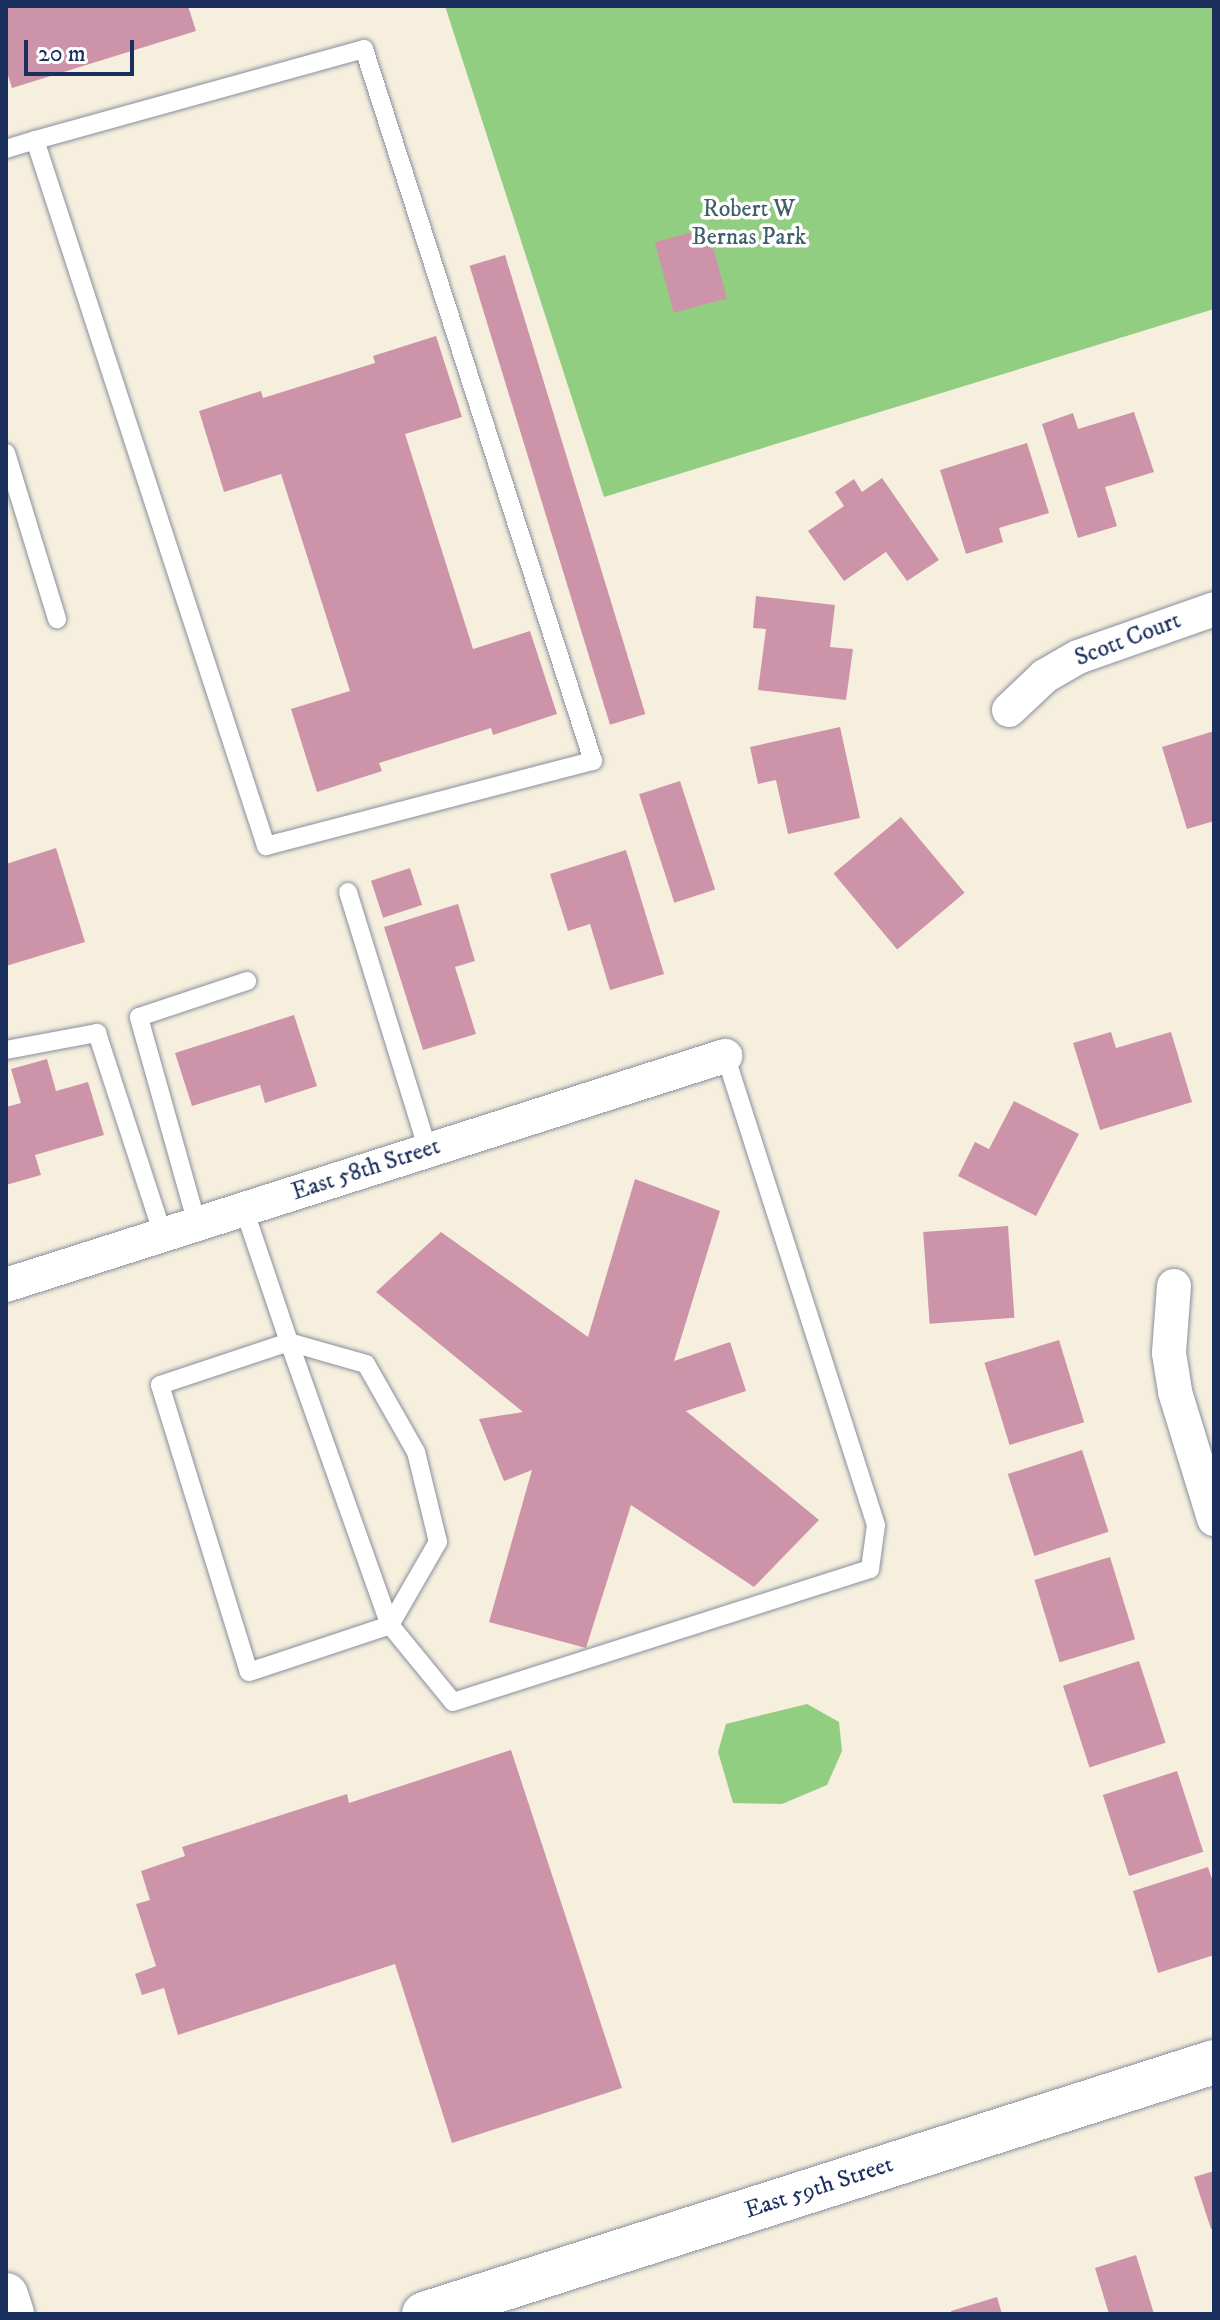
<!DOCTYPE html>
<style>
body{margin:0}
#map{position:relative;width:1220px;height:2320px;overflow:hidden;background:#f6efde;font-family:"IM FELL DW Pica",serif}
div>[style]{position:absolute}
.green>*{inset:0;background:#92ce82}
.building>*{inset:0;background:#cd94a9;transform-origin:0 0}
.roads{filter:drop-shadow(0 0 2px #888f9e) drop-shadow(0 0 2px #888f9e)}
.lane>*{height:18px;margin:-9px;padding:0 9px;transform-origin:9px;border-radius:9px;background:#fff}
.street>*{height:34px;margin:-17px;padding:0 17px;transform-origin:17px;border-radius:17px;background:#fff}
.secondary>*{height:44px;margin:-22px;padding:0 22px;transform-origin:22px;border-radius:22px;background:#fff}
span{translate:-50% -50%;white-space:nowrap;text-align:center;line-height:1.15;-webkit-text-stroke:7px #fff;paint-order:stroke}
.park-label{font-size:24px;color:#3f5f69}
.street-label{font-size:24px;color:#1b2f5e}
.frame{position:absolute;inset:0;border:8px solid #1b2f5e;pointer-events:none}
.scale{position:absolute;left:24px;top:40px;width:110px;height:36px;box-sizing:border-box;border:4px solid #1b2f5e;border-top:0;padding-left:10px;font-size:24px;line-height:28px;white-space:nowrap;color:#1b2f5e;-webkit-text-stroke:6px #fff;paint-order:stroke}
</style>
<div id="map">
<div class="green">
<div style="clip-path:polygon(445px 6px,1214px 6px,1214px 309px,604px 497px)"></div>
<div style="clip-path:polygon(807px 1704px,839px 1722px,842px 1751px,827px 1785px,782px 1804px,733px 1803px,718px 1752px,726px 1724px)"></div>
</div>
<div class="building">
<div style="clip-path:polygon(6px 6px,188px 6px,196px 31px,12px 88px,6px 69px)"></div>
<div style="left:708px;top:228px;width:73px;height:55px;rotate:75deg"></div>
<div style="left:505px;top:255px;width:480px;height:37px;rotate:73deg"></div>
<div style="clip-path:polygon(436px 336px,462px 417px,405px 434px,473px 649px,530px 631px,557px 714px,493px 735px,491px 728px,379px 763px,382px 771px,317px 792px,291px 709px,350px 691px,281px 474px,224px 492px,199px 411px,261px 391px,263px 398px,375px 363px,373px 356px)"></div>
<div style="clip-path:polygon(1134px 412px,1154px 472px,1105px 487px,1117px 526px,1078px 538px,1042px 424px,1073px 413px,1078px 429px)"></div>
<div style="clip-path:polygon(1027px 443px,1049px 513px,999px 528px,1003px 542px,966px 554px,940px 470px)"></div>
<div style="clip-path:polygon(882px 478px,939px 560px,907px 581px,886px 552px,844px 581px,808px 531px,844px 506px,835px 492px,854px 479px,862px 492px)"></div>
<div style="clip-path:polygon(756px 596px,835px 605px,830px 647px,853px 649px,846px 700px,758px 690px,766px 629px,753px 628px)"></div>
<div style="clip-path:polygon(840px 727px,860px 818px,788px 834px,776px 780px,758px 784px,750px 747px)"></div>
<div style="clip-path:polygon(1214px 731px,1214px 821px,1187px 829px,1162px 747px)"></div>
<div style="left:680px;top:781px;width:114px;height:43px;rotate:72deg"></div>
<div style="left:901px;top:817px;width:99px;height:88px;rotate:50deg"></div>
<div style="clip-path:polygon(56px 848px,85px 942px,6px 966px,6px 864px)"></div>
<div style="clip-path:polygon(626px 850px,664px 974px,610px 990px,590px 924px,568px 931px,550px 874px)"></div>
<div style="left:410px;top:868px;width:39px;height:41px;rotate:72deg"></div>
<div style="clip-path:polygon(458px 904px,475px 961px,455px 967px,476px 1034px,423px 1050px,384px 927px)"></div>
<div style="clip-path:polygon(294px 1015px,317px 1086px,265px 1103px,260px 1085px,192px 1106px,175px 1053px)"></div>
<div style="clip-path:polygon(1111px 1032px,1116px 1048px,1171px 1032px,1192px 1102px,1100px 1130px,1073px 1043px)"></div>
<div style="clip-path:polygon(47px 1059px,56px 1091px,88px 1082px,104px 1135px,35px 1155px,41px 1175px,6px 1185px,6px 1107px,21px 1103px,11px 1069px)"></div>
<div style="clip-path:polygon(1014px 1101px,1079px 1134px,1036px 1216px,958px 1176px,975px 1142px,989px 1149px)"></div>
<div style="clip-path:polygon(635px 1179px,720px 1211px,674px 1361px,730px 1342px,746px 1391px,686px 1411px,819px 1520px,754px 1587px,631px 1505px,586px 1648px,489px 1622px,532px 1470px,504px 1481px,479px 1419px,523px 1412px,376px 1292px,441px 1232px,588px 1337px)"></div>
<div style="left:1008px;top:1226px;width:92px;height:85px;rotate:86deg"></div>
<div style="left:1059px;top:1340px;width:86px;height:78px;rotate:73deg"></div>
<div style="left:1082px;top:1450px;width:86px;height:78px;rotate:72deg"></div>
<div style="left:1110px;top:1557px;width:86px;height:79px;rotate:73deg"></div>
<div style="left:1139px;top:1661px;width:86px;height:80px;rotate:72deg"></div>
<div style="clip-path:polygon(511px 1750px,622px 2088px,452px 2143px,395px 1964px,178px 2035px,164px 1988px,142px 1995px,135px 1974px,156px 1966px,136px 1904px,150px 1900px,141px 1871px,185px 1856px,182px 1847px,347px 1794px,349px 1803px)"></div>
<div style="left:1177px;top:1771px;width:85px;height:78px;rotate:72deg"></div>
<div style="clip-path:polygon(1208px 1867px,1214px 1885px,1214px 1955px,1158px 1973px,1133px 1891px)"></div>
<div style="clip-path:polygon(1214px 2171px,1214px 2228px,1211px 2229px,1194px 2177px)"></div>
<div style="clip-path:polygon(1136px 2255px,1154px 2314px,1109px 2314px,1095px 2268px)"></div>
<div style="clip-path:polygon(997px 2297px,1002px 2314px,952px 2314px,951px 2311px)"></div>
</div>
<div class="roads">
<div class="lane">
<div style="left:6px;top:149px;width:30px;rotate:-17deg"></div>
<div style="left:35px;top:140px;width:743px;rotate:71.88deg"></div>
<div style="left:266px;top:846px;width:338px;rotate:-14.6deg"></div>
<div style="left:593px;top:761px;width:748px;rotate:-107.83deg"></div>
<div style="left:364px;top:49px;width:341px;rotate:164.5deg"></div>
<div style="left:6px;top:453px;width:174px;rotate:72.9deg"></div>
<div style="left:348px;top:892px;width:270px;rotate:72.8deg"></div>
<div style="left:6px;top:1050px;width:93px;rotate:-10.6deg"></div>
<div style="left:97px;top:1033px;width:213px;rotate:71.9deg"></div>
<div style="left:244px;top:1209px;width:140px;rotate:71.3deg"></div>
<div style="left:289px;top:1342px;width:136px;rotate:161.6deg"></div>
<div style="left:160px;top:1385px;width:300px;rotate:72.8deg"></div>
<div style="left:249px;top:1672px;width:149px;rotate:-18.4deg"></div>
<div style="left:390px;top:1625px;width:96px;rotate:-60deg"></div>
<div style="left:438px;top:1542px;width:93px;rotate:-103.7deg"></div>
<div style="left:416px;top:1452px;width:101px;rotate:-119.6deg"></div>
<div style="left:366px;top:1364px;width:80px;rotate:-164.1deg"></div>
<div style="left:197px;top:1224px;width:215px;rotate:-105.7deg"></div>
<div style="left:139px;top:1017px;width:114px;rotate:-18.4deg"></div>
<div style="left:289px;top:1342px;width:300px;rotate:70.4deg"></div>
<div style="left:390px;top:1625px;width:99px;rotate:50.7deg"></div>
<div style="left:453px;top:1702px;width:438px;rotate:-17.7deg"></div>
<div style="left:870px;top:1569px;width:44px;rotate:-82.2deg"></div>
<div style="left:876px;top:1525px;width:493px;rotate:-107.8deg"></div>
</div>
<div class="street">
<div style="left:1009px;top:710px;width:50px;rotate:-43.4deg"></div>
<div style="left:1045px;top:676px;width:38px;rotate:-30deg"></div>
<div style="left:1078px;top:657px;width:144px;rotate:-19.4deg"></div>
<div style="left:6px;top:1285px;width:755px;rotate:-17.67deg"></div>
<div style="left:1174px;top:1286px;width:67px;rotate:94.3deg"></div>
<div style="left:1169px;top:1353px;width:39px;rotate:81deg"></div>
<div style="left:1175px;top:1392px;width:133px;rotate:72.9deg"></div>
</div>
<div class="secondary">
<div style="left:6px;top:2295px;width:20px;rotate:72deg"></div>
<div style="left:424px;top:2314px;width:829px;rotate:-17.69deg"></div>
</div>
</div>
<div class="park-label">
<span style="left:749px;top:224px">Robert W<br>Bernas Park</span>
</div>
<div class="street-label">
<span style="left:1128px;top:640px;rotate:-21deg">Scott Court</span>
<span style="left:366px;top:1170px;rotate:-18deg">East 58th Street</span>
<span style="left:819px;top:2188px;rotate:-18deg">East 59th Street</span>
</div>
<div class="frame"></div>
<div class="scale">20 m</div>
</div>
